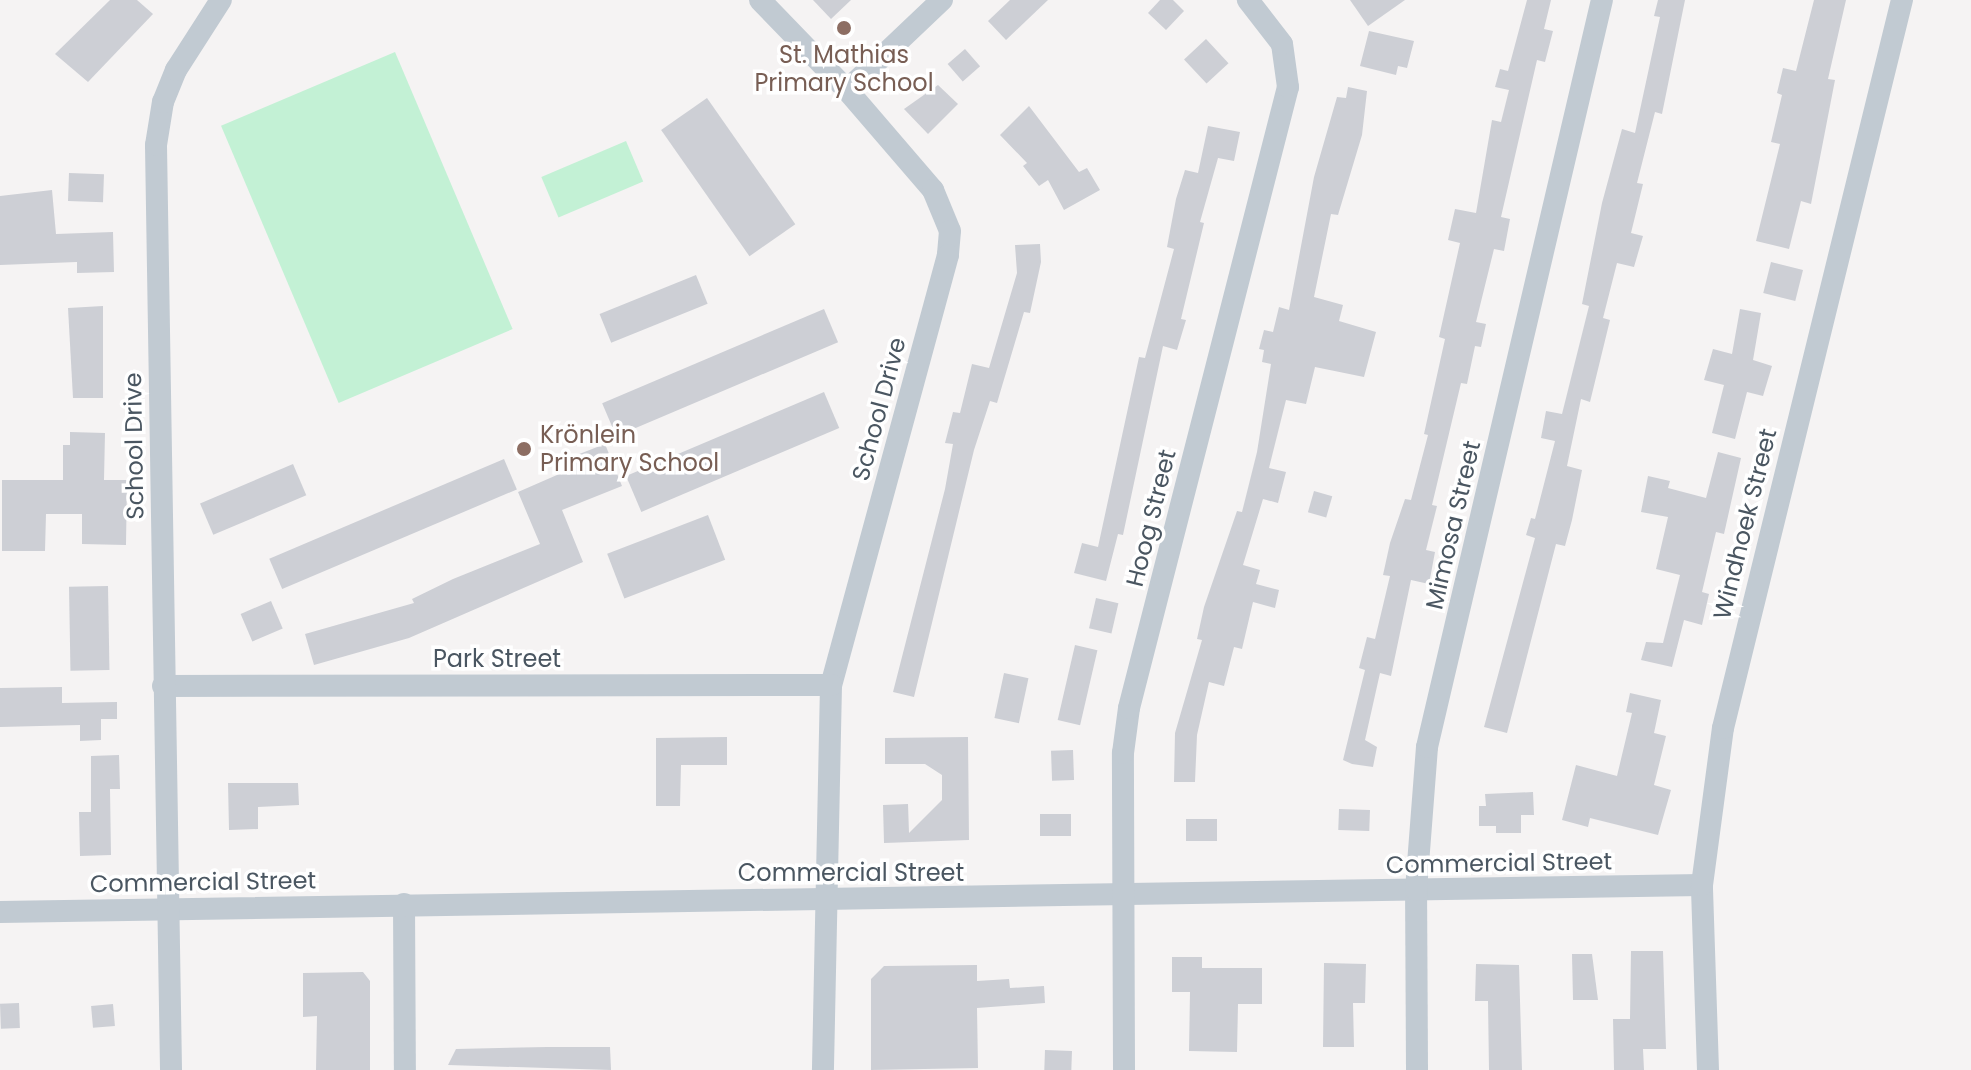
<!DOCTYPE html>
<meta charset="utf-8">
<style>
body{margin:0}
#map{position:relative;width:1971px;height:1070px;overflow:hidden;background:#f5f3f3;font-family:Poppins,sans-serif}
div>[style]{position:absolute}
.green>*{inset:0;background:#c3f1d5;transform-origin:0 0}
.building>*{inset:0;background:#cdcfd5;transform-origin:0 0}
.minor>*{height:22px;margin:-11px;padding:0 11px;transform-origin:11px;border-radius:11px;background:#c1cad2}
.dots>*{width:22px;height:22px;translate:-50% -50%;box-sizing:border-box;border:4px solid #fff;border-radius:50%}
span{translate:-50% -50%;white-space:nowrap;text-align:center;line-height:1.15;-webkit-text-stroke:7px #fff;paint-order:stroke}
.education-label{font-size:24px;color:#785e54}
.left{translate:0 -50%;text-align:left}
.street-label{font-size:24px;color:#4a5661}
</style>
<div id="map">
<div class="green">
<div style="left:395px;top:52px;width:301px;height:189px;rotate:67deg"></div>
<div style="left:626px;top:141px;width:44px;height:92px;rotate:67deg"></div>
</div>
<div class="building">
<div style="clip-path:polygon(110px 0,137px 0,153px 14px,88px 82px,55px 54px)"></div>
<div style="clip-path:polygon(813px 0,851px 0,831px 19px)"></div>
<div style="clip-path:polygon(1010px 0,1048px 0,1006px 40px,988px 21px)"></div>
<div style="clip-path:polygon(1160px 0,1173px 0,1184px 11px,1166px 30px,1148px 13px)"></div>
<div style="clip-path:polygon(1350px 0,1405px 0,1368px 26px)"></div>
<div style="clip-path:polygon(1527px 0,1551px 0,1544px 29px,1553px 31px,1545px 62px,1537px 60px,1501px 217px,1510px 219px,1504px 251px,1494px 249px,1476px 322px,1486px 324px,1481px 347px,1475px 346px,1467px 384px,1461px 383px,1432px 505px,1437px 506px,1426px 550px,1435px 552px,1429px 584px,1411px 580px,1391px 676px,1380px 673px,1365px 740px,1377px 747px,1373px 767px,1352px 764px,1343px 760px,1365px 670px,1359px 668px,1367px 637px,1375px 639px,1390px 576px,1383px 575px,1390px 543px,1405px 499px,1411px 500px,1428px 435px,1424px 434px,1445px 339px,1439px 337px,1460px 243px,1448px 240px,1455px 209px,1476px 213px,1492px 120px,1501px 122px,1509px 90px,1495px 87px,1500px 69px,1508px 71px)"></div>
<div style="clip-path:polygon(1658px 0,1685px 0,1662px 114px,1655px 112px,1637px 183px,1643px 184px,1631px 233px,1643px 236px,1634px 267px,1617px 263px,1603px 318px,1610px 320px,1590px 402px,1581px 399px,1567px 466px,1582px 470px,1572px 520px,1565px 546px,1556px 544px,1507px 733px,1484px 727px,1535px 538px,1526px 535px,1531px 518px,1535px 519px,1555px 441px,1541px 438px,1546px 411px,1562px 414px,1589px 306px,1582px 304px,1602px 203px,1622px 129px,1635px 133px,1660px 17px,1654px 16px)"></div>
<div style="clip-path:polygon(1814px 0,1846px 0,1828px 79px,1835px 80px,1811px 204px,1801px 201px,1789px 249px,1756px 241px,1780px 144px,1771px 142px,1782px 95px,1777px 93px,1783px 68px,1796px 71px)"></div>
<div style="clip-path:polygon(1369px 31px,1414px 41px,1407px 68px,1398px 66px,1396px 75px,1360px 66px)"></div>
<div style="left:1206px;top:39px;width:33px;height:30px;rotate:47deg"></div>
<div style="left:965px;top:49px;width:23px;height:23px;rotate:49deg"></div>
<div style="clip-path:polygon(938px 85px,958px 104px,928px 134px,904px 109px)"></div>
<div style="clip-path:polygon(1348px 87px,1367px 91px,1362px 135px,1338px 215px,1331px 214px,1314px 297px,1343px 305px,1339px 321px,1376px 332px,1364px 377px,1315px 367px,1306px 404px,1286px 400px,1269px 468px,1286px 472px,1278px 503px,1263px 499px,1243px 565px,1260px 570px,1256px 584px,1279px 590px,1275px 608px,1253px 602px,1242px 649px,1234px 647px,1224px 686px,1209px 682px,1197px 735px,1195px 782px,1174px 782px,1175px 733px,1202px 640px,1197px 639px,1204px 607px,1237px 511px,1242px 512px,1257px 452px,1271px 364px,1262px 362px,1264px 350px,1259px 349px,1264px 330px,1273px 332px,1279px 307px,1289px 310px,1314px 177px,1337px 97px,1346px 98px)"></div>
<div style="left:707px;top:98px;width:154px;height:56px;rotate:55deg"></div>
<div style="clip-path:polygon(1029px 106px,1079px 172px,1087px 168px,1100px 190px,1064px 210px,1048px 180px,1039px 186px,1023px 166px,1027px 163px,1000px 135px)"></div>
<div style="clip-path:polygon(1208px 126px,1240px 132px,1234px 161px,1218px 158px,1200px 222px,1204px 223px,1181px 319px,1186px 320px,1177px 350px,1163px 346px,1123px 535px,1118px 534px,1106px 581px,1074px 573px,1082px 543px,1098px 547px,1139px 357px,1145px 358px,1174px 249px,1167px 247px,1176px 199px,1185px 170px,1198px 173px)"></div>
<div style="left:69px;top:173px;width:35px;height:28px;rotate:2deg"></div>
<div style="clip-path:polygon(52px 190px,56px 234px,113px 232px,114px 272px,77px 273px,77px 262px,0 265px,0 196px)"></div>
<div style="clip-path:polygon(1040px 244px,1041px 262px,1030px 313px,1024px 312px,997px 403px,990px 401px,974px 450px,914px 697px,893px 692px,945px 489px,953px 444px,945px 443px,953px 412px,960px 413px,972px 364px,989px 368px,1017px 273px,1015px 245px)"></div>
<div style="left:1771px;top:262px;width:33px;height:32px;rotate:14deg"></div>
<div style="left:696px;top:275px;width:31px;height:104px;rotate:68deg"></div>
<div style="clip-path:polygon(103px 306px,103px 398px,73px 398px,68px 308px)"></div>
<div style="left:824px;top:309px;width:36px;height:241px;rotate:67deg"></div>
<div style="clip-path:polygon(1740px 309px,1761px 313px,1753px 360px,1772px 366px,1763px 396px,1747px 392px,1735px 439px,1712px 433px,1724px 385px,1704px 380px,1713px 349px,1732px 354px)"></div>
<div style="left:824px;top:392px;width:39px;height:215px;rotate:67deg"></div>
<div style="clip-path:polygon(70px 432px,105px 433px,104px 480px,127px 480px,126px 545px,82px 544px,82px 514px,46px 514px,45px 551px,2px 551px,2px 480px,63px 480px,63px 445px,70px 445px)"></div>
<div style="clip-path:polygon(605px 444px,622px 486px,562px 510px,583px 562px,409px 638px,314px 665px,305px 634px,414px 603px,412px 599px,453px 579px,540px 544px,518px 492px,573px 468px,569px 458px)"></div>
<div style="clip-path:polygon(1718px 452px,1741px 458px,1724px 534px,1716px 532px,1702px 592px,1709px 594px,1702px 625px,1684px 620px,1672px 667px,1641px 660px,1646px 642px,1663px 643px,1680px 575px,1656px 569px,1668px 517px,1641px 512px,1648px 476px,1670px 481px,1668px 488px,1706px 498px)"></div>
<div style="left:504px;top:459px;width:33px;height:255px;rotate:67deg"></div>
<div style="left:293px;top:464px;width:34px;height:101px;rotate:67deg"></div>
<div style="left:1314px;top:491px;width:19px;height:22px;rotate:16deg"></div>
<div style="left:708px;top:515px;width:48px;height:108px;rotate:69deg"></div>
<div style="left:108px;top:586px;width:84px;height:39px;rotate:89deg"></div>
<div style="left:1096px;top:598px;width:23px;height:31px;rotate:13deg"></div>
<div style="left:271px;top:601px;width:30px;height:33px;rotate:67deg"></div>
<div style="left:1075px;top:645px;width:23px;height:77px;rotate:13deg"></div>
<div style="left:1004px;top:673px;width:25px;height:46px;rotate:12deg"></div>
<div style="clip-path:polygon(62px 687px,62px 703px,117px 702px,117px 719px,101px 719px,101px 740px,80px 741px,80px 725px,0 727px,0 688px)"></div>
<div style="clip-path:polygon(1630px 693px,1661px 700px,1654px 733px,1666px 736px,1654px 785px,1671px 790px,1658px 835px,1590px 818px,1588px 827px,1562px 820px,1576px 765px,1617px 776px,1632px 713px,1626px 712px)"></div>
<div style="clip-path:polygon(727px 737px,727px 765px,681px 765px,680px 806px,656px 806px,656px 738px)"></div>
<div style="clip-path:polygon(968px 737px,969px 840px,884px 843px,883px 805px,908px 804px,909px 833px,942px 800px,942px 775px,925px 764px,885px 764px,885px 738px)"></div>
<div style="left:1073px;top:750px;width:30px;height:22px;rotate:88deg"></div>
<div style="clip-path:polygon(119px 755px,120px 789px,110px 789px,111px 855px,80px 856px,79px 812px,91px 812px,91px 756px)"></div>
<div style="clip-path:polygon(228px 783px,298px 783px,299px 805px,258px 807px,258px 829px,229px 830px)"></div>
<div style="clip-path:polygon(1533px 792px,1534px 815px,1521px 815px,1521px 833px,1496px 833px,1496px 826px,1479px 826px,1479px 806px,1486px 806px,1485px 794px)"></div>
<div style="left:1339px;top:809px;width:31px;height:21px;rotate:2deg"></div>
<div style="left:1040px;top:814px;width:31px;height:22px"></div>
<div style="left:1186px;top:819px;width:31px;height:22px"></div>
<div style="clip-path:polygon(1631px 951px,1663px 951px,1666px 1049px,1643px 1049px,1644px 1070px,1614px 1070px,1613px 1019px,1630px 1019px)"></div>
<div style="clip-path:polygon(1572px 954px,1592px 954px,1598px 1000px,1573px 1000px)"></div>
<div style="clip-path:polygon(1172px 957px,1202px 957px,1202px 968px,1262px 968px,1262px 1004px,1238px 1004px,1237px 1052px,1189px 1051px,1190px 992px,1172px 992px)"></div>
<div style="clip-path:polygon(1324px 963px,1366px 964px,1365px 1003px,1353px 1003px,1354px 1047px,1323px 1047px)"></div>
<div style="clip-path:polygon(1476px 964px,1519px 965px,1522px 1070px,1489px 1070px,1488px 1001px,1475px 1001px)"></div>
<div style="clip-path:polygon(977px 965px,977px 981px,1009px 979px,1010px 988px,1044px 986px,1045px 1003px,977px 1008px,978px 1068px,871px 1070px,871px 979px,884px 966px)"></div>
<div style="clip-path:polygon(363px 972px,370px 981px,370px 1070px,316px 1070px,317px 1016px,303px 1017px,303px 973px)"></div>
<div style="left:19px;top:1003px;width:25px;height:19px;rotate:88deg"></div>
<div style="left:113px;top:1004px;width:22px;height:22px;rotate:85deg"></div>
<div style="clip-path:polygon(547px 1047px,610px 1047px,611px 1070px,448px 1065px,456px 1049px)"></div>
<div style="left:1045px;top:1050px;width:27px;height:20px;rotate:2deg"></div>
</div>
<div class="minor">
<div style="left:760px;top:0;width:125px;rotate:46deg"></div>
<div style="left:847px;top:90px;width:132px;rotate:49.3deg"></div>
<div style="left:933px;top:190px;width:44px;rotate:67.5deg"></div>
<div style="left:950px;top:231px;width:24px;rotate:95deg"></div>
<div style="left:948px;top:255px;width:446px;rotate:105.2deg"></div>
<div style="left:831px;top:685px;width:385px;rotate:91.2deg"></div>
<div style="left:847px;top:90px;width:131px;rotate:-43.5deg"></div>
<div style="left:163px;top:686px;width:668px;rotate:-0.09deg"></div>
<div style="left:404px;top:904px;width:166px;rotate:89.7deg"></div>
<div style="left:0;top:912px;width:1702px;rotate:-0.91deg"></div>
<div style="left:171px;top:1070px;width:925px;rotate:-90.93deg"></div>
<div style="left:156px;top:145px;width:44px;rotate:-80.8deg"></div>
<div style="left:163px;top:102px;width:35px;rotate:-68deg"></div>
<div style="left:176px;top:70px;width:83px;rotate:-57.3deg"></div>
<div style="left:1124px;top:1070px;width:317px;rotate:-90.2deg"></div>
<div style="left:1123px;top:753px;width:45px;rotate:-82.4deg"></div>
<div style="left:1129px;top:708px;width:641px;rotate:-75.64deg"></div>
<div style="left:1288px;top:87px;width:43px;rotate:-97.9deg"></div>
<div style="left:1282px;top:44px;width:56px;rotate:-127.7deg"></div>
<div style="left:1417px;top:1070px;width:180px;rotate:-90.3deg"></div>
<div style="left:1416px;top:890px;width:143px;rotate:-85.6deg"></div>
<div style="left:1427px;top:747px;width:767px;rotate:-76.82deg"></div>
<div style="left:1708px;top:1070px;width:185px;rotate:-91.9deg"></div>
<div style="left:1702px;top:885px;width:158px;rotate:-82.4deg"></div>
<div style="left:1723px;top:728px;width:750px;rotate:-76.19deg"></div>
</div>
<div class="dots">
<div style="left:844px;top:28px;background:#8d6e63"></div>
<div style="left:524px;top:449px;background:#8d6e63"></div>
</div>
<div class="education-label">
<span style="left:844px;top:69px">St. Mathias<br>Primary School</span>
<span class="left" style="left:540px;top:449px">Krönlein<br>Primary School</span>
</div>
<div class="street-label">
<span style="left:879px;top:409px;rotate:-75deg">School Drive</span>
<span style="left:134px;top:446px;rotate:-91deg">School Drive</span>
<span style="left:1151px;top:518px;rotate:-76deg">Hoog Street</span>
<span style="left:1745px;top:524px;rotate:-76deg">Windhoek Street</span>
<span style="left:1453px;top:525px;rotate:-77deg">Mimosa Street</span>
<span style="left:497px;top:659px">Park Street</span>
<span style="left:1499px;top:863px;rotate:-1deg">Commercial Street</span>
<span style="left:851px;top:873px">Commercial Street</span>
<span style="left:203px;top:882px;rotate:-1deg">Commercial Street</span>
</div>
</div>
